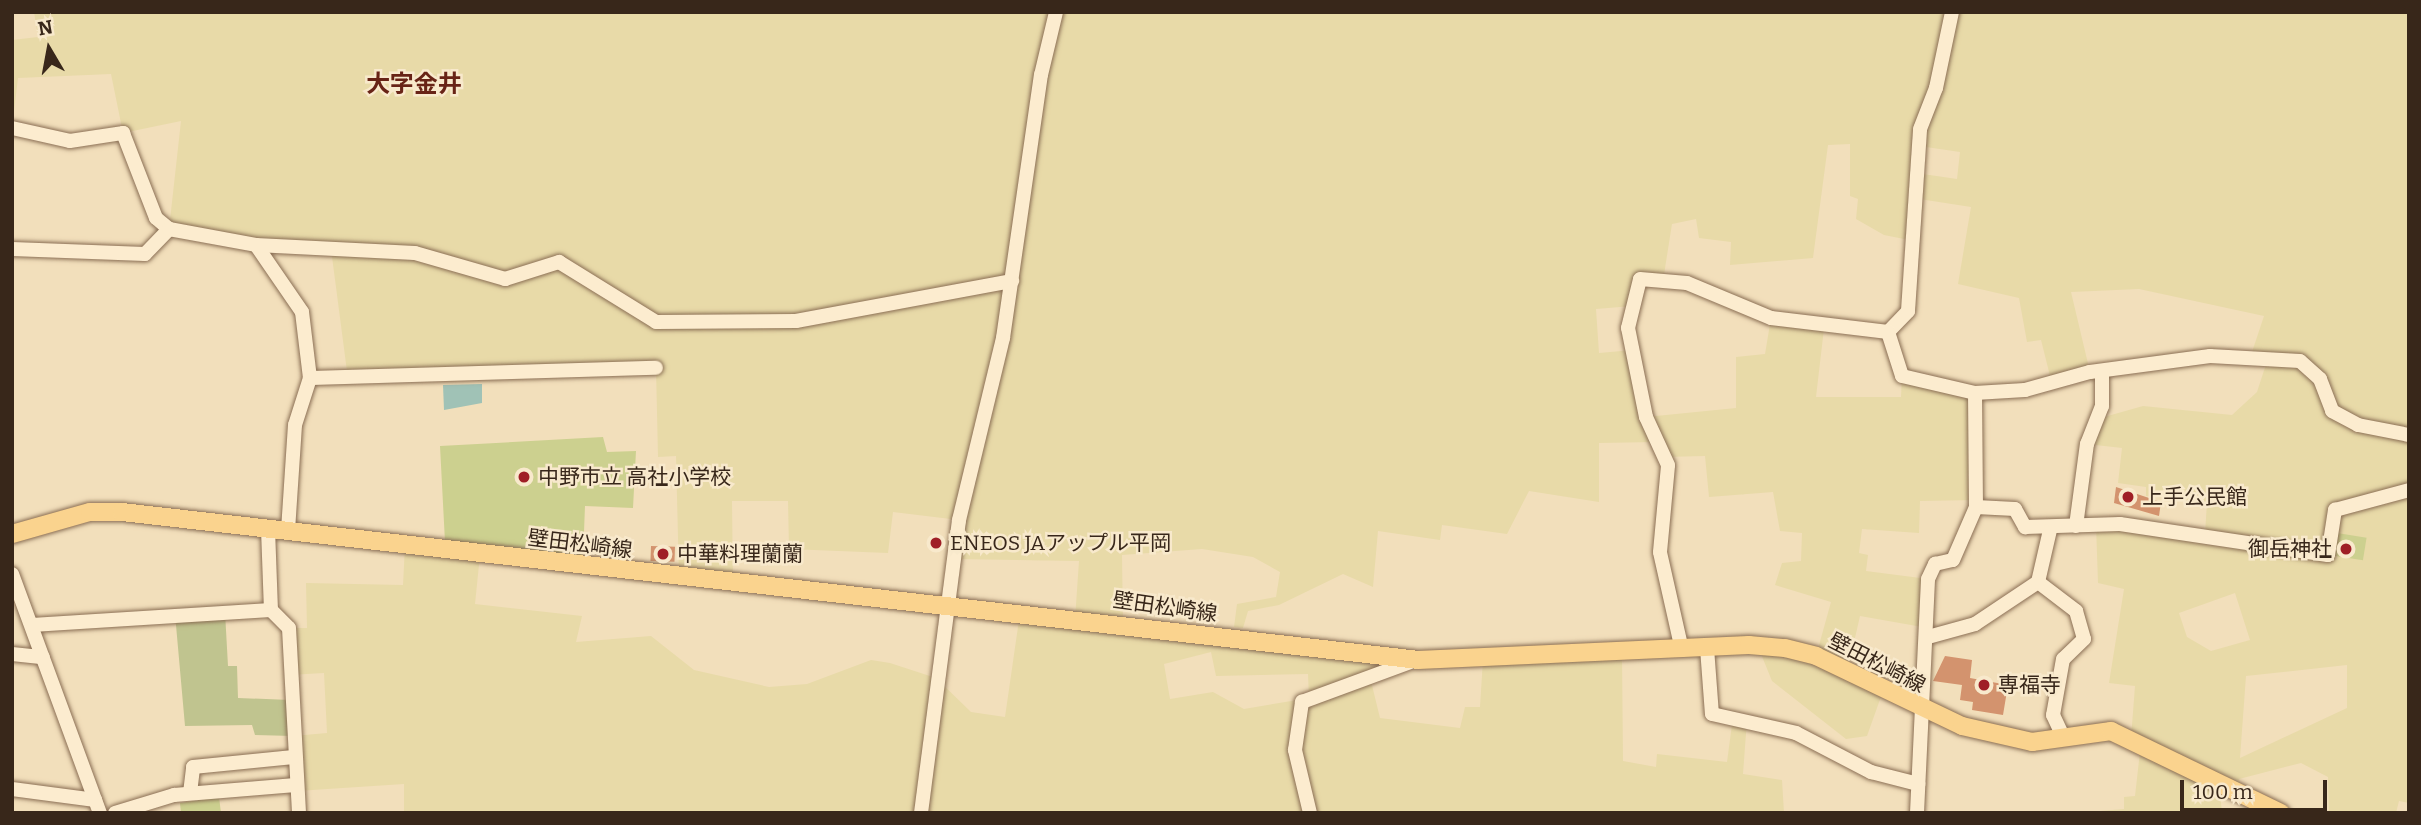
<!DOCTYPE html>
<meta charset="utf-8">
<style>
body{margin:0}
#map{position:relative;width:2421px;height:825px;overflow:hidden;background:#f2dfbb;font-family:Bitter,"Noto Sans JP",serif}
div>[style]{position:absolute}
.farmland>*{inset:0;background:#e8daa8}
.green>*{inset:0;background:#ccd08f;transform-origin:0 0}
.cemetery>*{inset:0;background:#c0c48f}
.water>*{inset:0;background:#a0c2b6}
.building>*{inset:0;background:#d3936e;transform-origin:0 0}
.roads{filter:drop-shadow(0 0 2px #8a6e54) drop-shadow(0 0 2px #8a6e54)}
.minor>*{height:14px;margin:-7px;padding:0 7px;transform-origin:7px;border-radius:7px;background:#fceccf}
.major>*{height:18px;margin:-9px;padding:0 9px;transform-origin:9px;border-radius:9px;background:#fad38e}
.dots>*{width:19px;height:19px;translate:-50% -50%;box-sizing:border-box;border:4px solid #f8e9cc;border-radius:50%}
span{translate:-50% -50%;white-space:nowrap;text-align:center;line-height:1.15;-webkit-text-stroke:5px #f8e9cc;paint-order:stroke}
.poi-label{font-size:21px;color:#38271a}
.left{translate:0 -50%;text-align:left}
.right{translate:-100% -50%;text-align:right}
.street-label{font-size:21px;color:#38271a}
.quarter-label{font-size:24px;color:#682316;font-weight:700}
.frame{position:absolute;inset:0;border:14px solid #38271a;pointer-events:none}
.north{position:absolute;left:14px;top:14px;width:70px;height:70px;-webkit-text-stroke:5px #f8e9cc;paint-order:stroke;rotate:350deg;font-size:19px;font-weight:700;line-height:28px;text-align:center;color:#38271a}
.north::after{content:'';display:block;margin:auto;width:24px;height:32px;background:#38271a;clip-path:polygon(50% 0,100% 100%,50% 72%,0 100%)}
.scale{position:absolute;left:2180px;top:780px;width:147px;height:32px;box-sizing:border-box;border:4px solid #38271a;border-top:0;padding-left:9px;font-size:21px;line-height:24px;white-space:nowrap;color:#38271a;-webkit-text-stroke:5px #f8e9cc;paint-order:stroke}
</style>
<div id="map">
<div class="farmland">
<div style="clip-path:polygon(evenodd,34px 12px,2409px 12px,2409px 803px,2399px 801px,2396px 813px,2329px 813px,2328px 777px,2301px 763px,2239px 779px,2243px 795px,2219px 783px,2222px 813px,2076px 813px,2124px 809px,2124px 797px,2135px 796px,2141px 743px,2131px 738px,2135px 686px,2109px 683px,2124px 589px,2098px 583px,2096px 525px,2205px 534px,2207px 502px,2146px 496px,2146px 487px,2118px 483px,2122px 448px,2087px 444px,2097px 419px,2143px 406px,2232px 415px,2257px 392px,2269px 355px,2251px 355px,2264px 316px,2139px 289px,2071px 292px,2090px 372px,2052px 384px,2041px 340px,2027px 342px,2019px 298px,1958px 284px,1971px 207px,1913px 198px,1914px 241px,1884px 235px,1856px 219px,1858px 199px,1850px 196px,1850px 144px,1828px 145px,1813px 258px,1730px 265px,1731px 242px,1699px 238px,1696px 219px,1672px 224px,1663px 281px,1640px 279px,1632px 306px,1596px 309px,1599px 353px,1633px 350px,1646px 417px,1736px 408px,1736px 357px,1765px 354px,1771px 318px,1825px 320px,1816px 397px,1901px 397px,1902px 376px,1975px 393px,1976px 500px,1920px 501px,1919px 533px,1862px 529px,1859px 553px,1868px 555px,1866px 571px,1928px 579px,1928px 628px,1860px 616px,1847px 673px,1883px 691px,1867px 736px,1846px 739px,1772px 681px,1761px 654px,1816px 656px,1831px 602px,1775px 585px,1782px 563px,1801px 561px,1802px 533px,1780px 531px,1773px 492px,1709px 497px,1705px 456px,1664px 457px,1656px 442px,1599px 443px,1599px 502px,1529px 491px,1507px 534px,1442px 525px,1440px 540px,1378px 531px,1373px 587px,1343px 574px,1279px 605px,1248px 611px,1243px 628px,1234px 627px,1237px 604px,1276px 597px,1280px 572px,1253px 557px,1202px 549px,1122px 555px,1123px 624px,1418px 660px,1369px 673px,1380px 718px,1460px 728px,1465px 707px,1480px 707px,1483px 659px,1622px 655px,1623px 761px,1656px 767px,1657px 754px,1727px 762px,1733px 717px,1747px 720px,1743px 774px,1782px 780px,1784px 813px,404px 813px,404px 784px,297px 791px,293px 736px,327px 733px,324px 673px,289px 675px,289px 628px,307px 628px,306px 583px,403px 585px,405px 546px,480px 555px,475px 604px,582px 616px,576px 642px,651px 636px,694px 670px,769px 687px,807px 684px,871px 660px,890px 663px,936px 678px,971px 712px,1005px 717px,1020px 613px,1075px 619px,1079px 561px,953px 559px,959px 520px,893px 512px,888px 553px,789px 549px,788px 501px,732px 501px,733px 584px,679px 578px,676px 456px,658px 457px,656px 368px,348px 379px,331px 249px,169px 229px,181px 121px,123px 133px,111px 74px,18px 78px,12px 128px,12px 40px,38px 37px,34px 12px,1919px 146px,1960px 152px,1957px 179px,1916px 173px,1919px 146px,34px 12px,2235px 593px,2250px 640px,2211px 651px,2187px 637px,2179px 613px,2235px 593px,34px 12px,1211px 652px,1216px 676px,1308px 674px,1309px 698px,1244px 709px,1213px 692px,1170px 699px,1164px 664px,1211px 652px,34px 12px,2347px 665px,2347px 708px,2240px 758px,2246px 676px,2347px 665px)"></div>
</div>
<div class="green">
<div style="clip-path:polygon(603px 437px,607px 452px,636px 451px,633px 508px,585px 506px,583px 558px,445px 542px,440px 446px)"></div>
<div style="left:2331px;top:532px;width:36px;height:23px;rotate:9deg"></div>
<div style="clip-path:polygon(219px 797px,221px 813px,181px 813px,180px 803px)"></div>
</div>
<div class="cemetery">
<div style="clip-path:polygon(225px 612px,228px 666px,237px 666px,238px 698px,290px 700px,293px 736px,255px 735px,252px 725px,185px 726px,175px 614px)"></div>
</div>
<div class="water">
<div style="clip-path:polygon(482px 384px,482px 403px,444px 410px,443px 385px)"></div>
</div>
<div class="building">
<div style="clip-path:polygon(2116px 487px,2161px 502px,2159px 516px,2114px 503px)"></div>
<div style="left:651px;top:546px;width:24px;height:15px;rotate:2deg"></div>
<div style="clip-path:polygon(1945px 656px,1972px 660px,1970px 678px,2008px 685px,2003px 715px,1972px 710px,1973px 702px,1960px 700px,1962px 685px,1933px 681px)"></div>
</div>
<div class="roads">
<div class="minor">
<div style="left:12px;top:128px;width:59px;rotate:12.6deg"></div>
<div style="left:70px;top:141px;width:54px;rotate:-8.6deg"></div>
<div style="left:123px;top:133px;width:91px;rotate:68.8deg"></div>
<div style="left:156px;top:218px;width:17px;rotate:40deg"></div>
<div style="left:256px;top:245px;width:81px;rotate:55.5deg"></div>
<div style="left:302px;top:312px;width:66px;rotate:83.1deg"></div>
<div style="left:310px;top:378px;width:49px;rotate:107.7deg"></div>
<div style="left:295px;top:425px;width:106px;rotate:93.8deg"></div>
<div style="left:12px;top:249px;width:133px;rotate:2.2deg"></div>
<div style="left:145px;top:254px;width:35px;rotate:-46deg"></div>
<div style="left:169px;top:229px;width:88px;rotate:10.4deg"></div>
<div style="left:256px;top:245px;width:159px;rotate:2.9deg"></div>
<div style="left:415px;top:253px;width:94px;rotate:16.1deg"></div>
<div style="left:505px;top:279px;width:57px;rotate:-17.5deg"></div>
<div style="left:559px;top:262px;width:114px;rotate:31.7deg"></div>
<div style="left:656px;top:322px;width:140px;rotate:-0.4deg"></div>
<div style="left:796px;top:321px;width:220px;rotate:-10.5deg"></div>
<div style="left:1888px;top:332px;width:29px;rotate:-46deg"></div>
<div style="left:1908px;top:311px;width:182px;rotate:-86.2deg"></div>
<div style="left:1920px;top:129px;width:44px;rotate:-68.7deg"></div>
<div style="left:1936px;top:88px;width:78px;rotate:-78.1deg"></div>
<div style="left:310px;top:378px;width:346px;rotate:-1.7deg"></div>
<div style="left:1976px;top:507px;width:39px;rotate:3deg"></div>
<div style="left:2015px;top:509px;width:21px;rotate:61deg"></div>
<div style="left:2025px;top:527px;width:95px;rotate:-1.8deg"></div>
<div style="left:2120px;top:524px;width:210px;rotate:8.5deg"></div>
<div style="left:2328px;top:555px;width:46px;rotate:-81.2deg"></div>
<div style="left:2335px;top:510px;width:77px;rotate:-15.1deg"></div>
<div style="left:2076px;top:526px;width:83px;rotate:-82.4deg"></div>
<div style="left:2087px;top:444px;width:41px;rotate:-68.5deg"></div>
<div style="left:2102px;top:406px;width:34px;rotate:-90deg"></div>
<div style="left:268px;top:529px;width:81px;rotate:87.9deg"></div>
<div style="left:271px;top:610px;width:25px;rotate:45deg"></div>
<div style="left:289px;top:628px;width:185px;rotate:86.9deg"></div>
<div style="left:12px;top:574px;width:255px;rotate:69.8deg"></div>
<div style="left:2038px;top:582px;width:48px;rotate:37.3deg"></div>
<div style="left:2076px;top:611px;width:29px;rotate:74deg"></div>
<div style="left:2084px;top:639px;width:29px;rotate:136deg"></div>
<div style="left:2063px;top:659px;width:57px;rotate:100.1deg"></div>
<div style="left:2053px;top:715px;width:26px;rotate:65deg"></div>
<div style="left:32px;top:625px;width:239px;rotate:-3.6deg"></div>
<div style="left:1928px;top:637px;width:49px;rotate:-15.5deg"></div>
<div style="left:1975px;top:624px;width:76px;rotate:-33.7deg"></div>
<div style="left:2038px;top:582px;width:53px;rotate:-77deg"></div>
<div style="left:1707px;top:648px;width:66px;rotate:85.7deg"></div>
<div style="left:1712px;top:714px;width:86px;rotate:12.7deg"></div>
<div style="left:1796px;top:733px;width:85px;rotate:27.5deg"></div>
<div style="left:1871px;top:772px;width:49px;rotate:14.3deg"></div>
<div style="left:1682px;top:650px;width:100px;rotate:-102.7deg"></div>
<div style="left:1660px;top:552px;width:87px;rotate:-84.7deg"></div>
<div style="left:1668px;top:465px;width:53px;rotate:-114.6deg"></div>
<div style="left:1646px;top:417px;width:91px;rotate:-101.4deg"></div>
<div style="left:1628px;top:328px;width:50px;rotate:-76.2deg"></div>
<div style="left:1640px;top:279px;width:47px;rotate:4.9deg"></div>
<div style="left:1687px;top:283px;width:91px;rotate:22.6deg"></div>
<div style="left:1771px;top:318px;width:118px;rotate:6.8deg"></div>
<div style="left:1888px;top:332px;width:46px;rotate:72.3deg"></div>
<div style="left:1902px;top:376px;width:75px;rotate:13.1deg"></div>
<div style="left:1975px;top:393px;width:50px;rotate:-3.4deg"></div>
<div style="left:2025px;top:390px;width:67px;rotate:-15.5deg"></div>
<div style="left:2090px;top:372px;width:121px;rotate:-7.6deg"></div>
<div style="left:2210px;top:356px;width:90px;rotate:3.2deg"></div>
<div style="left:2300px;top:361px;width:27px;rotate:42deg"></div>
<div style="left:2320px;top:379px;width:34px;rotate:69deg"></div>
<div style="left:2332px;top:411px;width:30px;rotate:28deg"></div>
<div style="left:2358px;top:425px;width:52px;rotate:11.1deg"></div>
<div style="left:12px;top:654px;width:31px;rotate:6deg"></div>
<div style="left:12px;top:789px;width:84px;rotate:7.5deg"></div>
<div style="left:190px;top:793px;width:26px;rotate:-83deg"></div>
<div style="left:193px;top:767px;width:101px;rotate:-5.7deg"></div>
<div style="left:115px;top:813px;width:62px;rotate:-17deg"></div>
<div style="left:174px;top:795px;width:122px;rotate:-4.7deg"></div>
<div style="left:921px;top:813px;width:295px;rotate:-82.6deg"></div>
<div style="left:959px;top:520px;width:187px;rotate:-76.4deg"></div>
<div style="left:1003px;top:338px;width:266px;rotate:-81.8deg"></div>
<div style="left:1041px;top:75px;width:65px;rotate:-76.6deg"></div>
<div style="left:1310px;top:813px;width:65px;rotate:-103.4deg"></div>
<div style="left:1295px;top:750px;width:49px;rotate:-81.7deg"></div>
<div style="left:1302px;top:702px;width:116px;rotate:-20.2deg"></div>
<div style="left:1917px;top:813px;width:234px;rotate:-87.3deg"></div>
<div style="left:1928px;top:579px;width:17px;rotate:-65deg"></div>
<div style="left:1935px;top:564px;width:18px;rotate:-13deg"></div>
<div style="left:1953px;top:560px;width:58px;rotate:-66.5deg"></div>
<div style="left:1976px;top:507px;width:114px;rotate:-90.5deg"></div>
</div>
<div class="major">
<div style="left:12px;top:534px;width:81px;rotate:-15.8deg"></div>
<div style="left:90px;top:512px;width:32px"></div>
<div style="left:122px;top:512px;width:1304px;rotate:6.51deg"></div>
<div style="left:1418px;top:660px;width:331px;rotate:-2.6deg"></div>
<div style="left:1749px;top:645px;width:36px;rotate:5deg"></div>
<div style="left:1785px;top:648px;width:32px;rotate:14deg"></div>
<div style="left:1816px;top:656px;width:162px;rotate:25.6deg"></div>
<div style="left:1962px;top:726px;width:72px;rotate:12.9deg"></div>
<div style="left:2032px;top:742px;width:80px;rotate:-7.9deg"></div>
<div style="left:2111px;top:731px;width:189px;rotate:25.8deg"></div>
</div>
</div>
<div class="dots">
<div style="left:524px;top:477px;background:#9f1e26"></div>
<div style="left:2128px;top:497px;background:#9f1e26"></div>
<div style="left:936px;top:543px;background:#9f1e26"></div>
<div style="left:2346px;top:549px;background:#9f1e26"></div>
<div style="left:663px;top:554px;background:#9f1e26"></div>
<div style="left:1984px;top:685px;background:#9f1e26"></div>
</div>
<div class="poi-label">
<span class="left" style="left:538px;top:477px">中野市立 高社小学校</span>
<span class="left" style="left:2142px;top:497px">上手公民館</span>
<span class="left" style="left:950px;top:543px">ENEOS JAアップル平岡</span>
<span class="right" style="left:2332px;top:549px">御岳神社</span>
<span class="left" style="left:677px;top:554px">中華料理蘭蘭</span>
<span class="left" style="left:1998px;top:685px">専福寺</span>
</div>
<div class="street-label">
<span style="left:580px;top:544px;rotate:7deg">壁田松崎線</span>
<span style="left:1165px;top:607px;rotate:8deg">壁田松崎線</span>
<span style="left:1877px;top:663px;rotate:27deg">壁田松崎線</span>
</div>
<div class="quarter-label">
<span style="left:414px;top:85px">大字金井</span>
</div>
<div class="frame"></div>
<div class="north">N</div>
<div class="scale">100 m</div>
</div>
